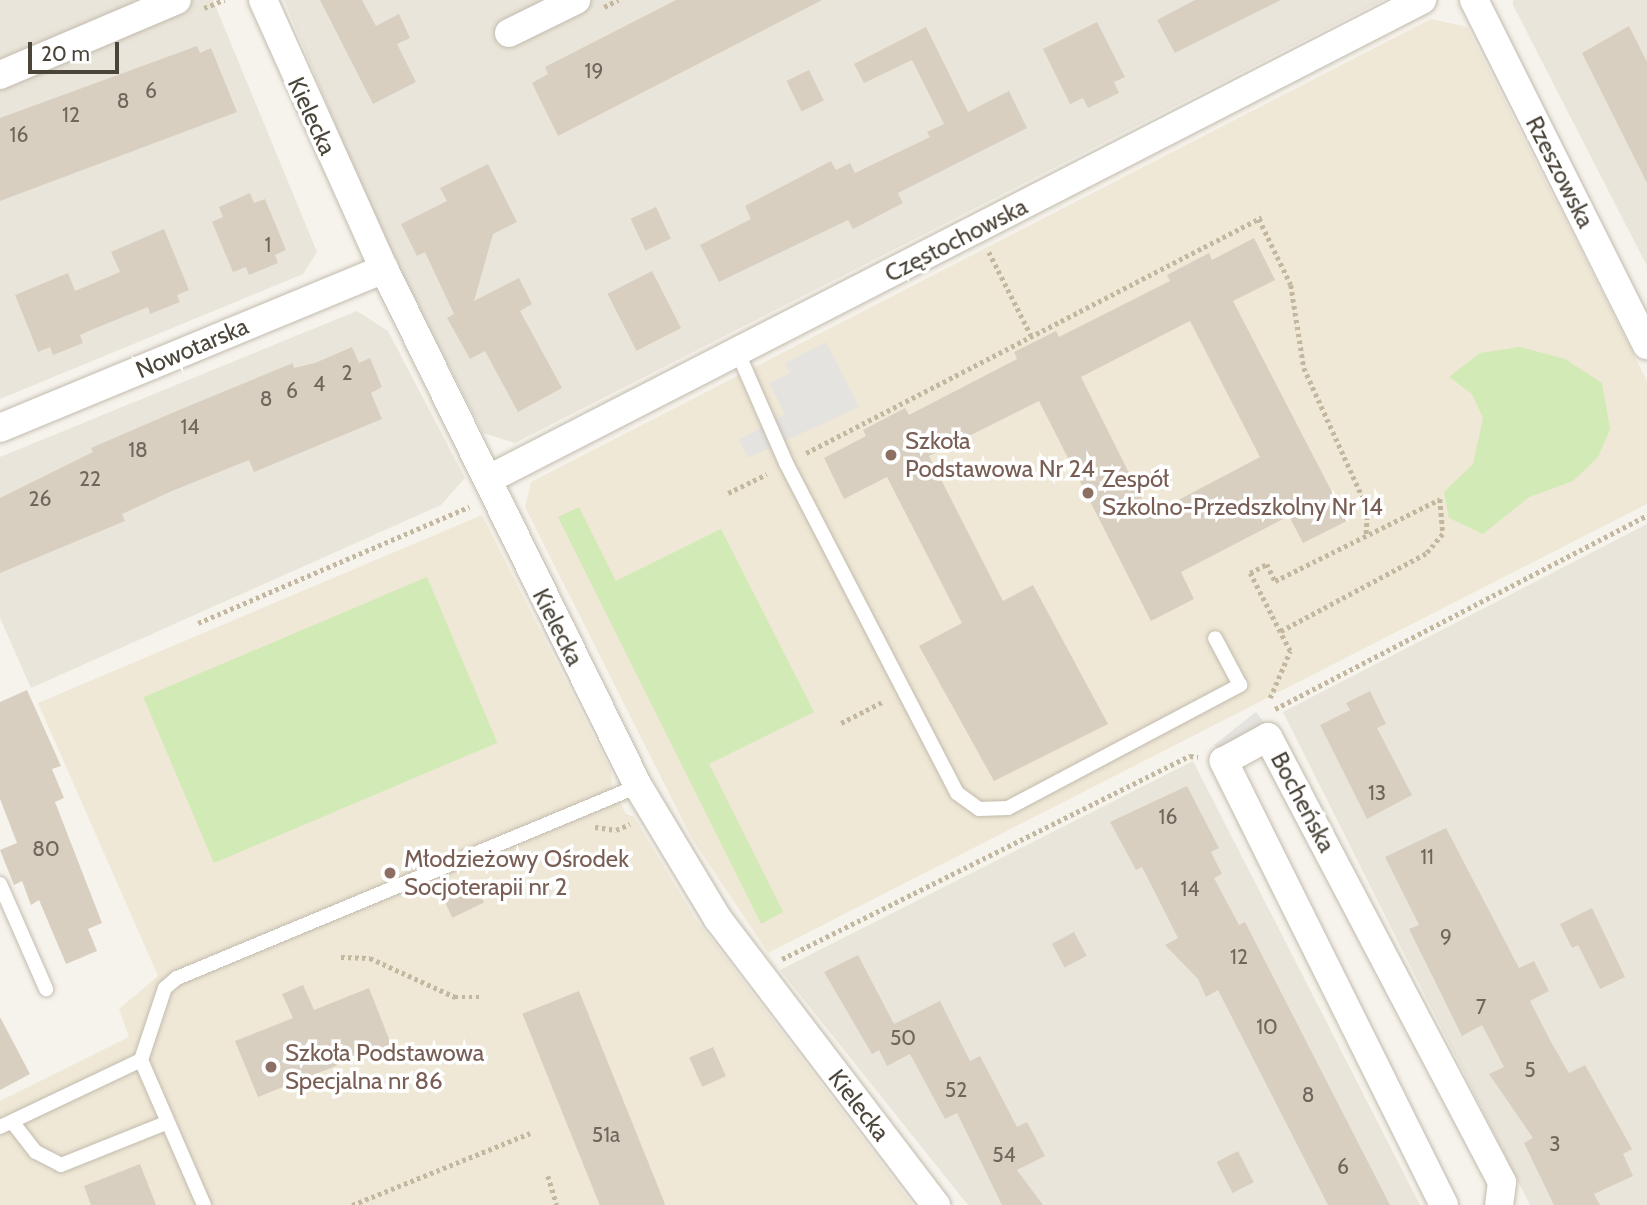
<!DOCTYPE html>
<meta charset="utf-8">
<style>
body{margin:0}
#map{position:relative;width:1647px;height:1205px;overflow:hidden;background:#f6f3ec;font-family:Cabin,sans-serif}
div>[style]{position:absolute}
.residential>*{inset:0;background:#eae5da}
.education>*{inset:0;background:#efe8d6}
.green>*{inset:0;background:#d2eab5;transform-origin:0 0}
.parking>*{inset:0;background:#e5e3e0;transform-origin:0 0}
.building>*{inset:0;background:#d8cfc1;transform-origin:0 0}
.path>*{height:4.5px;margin-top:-2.25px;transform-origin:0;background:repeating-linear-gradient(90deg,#c4b79f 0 3.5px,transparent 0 7px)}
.roads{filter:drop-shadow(0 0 2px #c2bbae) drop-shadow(0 0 2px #c2bbae)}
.lane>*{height:14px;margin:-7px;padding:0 7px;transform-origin:7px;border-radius:7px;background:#fff}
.street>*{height:28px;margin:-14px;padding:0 14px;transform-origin:14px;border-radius:14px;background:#fff}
.dots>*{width:19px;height:19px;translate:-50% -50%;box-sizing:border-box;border:4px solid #fff;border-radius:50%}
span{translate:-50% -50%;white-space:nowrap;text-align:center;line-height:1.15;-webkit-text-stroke:7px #fff;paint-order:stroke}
.number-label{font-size:21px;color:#6e675b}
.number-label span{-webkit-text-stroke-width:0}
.street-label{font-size:24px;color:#4b4439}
.education-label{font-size:24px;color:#785e54}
.left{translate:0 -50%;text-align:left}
.scale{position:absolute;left:28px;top:42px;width:91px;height:32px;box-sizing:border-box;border:4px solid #4b4439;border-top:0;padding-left:9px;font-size:21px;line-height:24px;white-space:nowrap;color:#4b4439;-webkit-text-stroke:5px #fff;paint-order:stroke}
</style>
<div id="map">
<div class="residential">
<div style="clip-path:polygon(0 0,213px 0,317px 252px,303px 274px,0 399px)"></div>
<div style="clip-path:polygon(284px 0,1383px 0,515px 443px,483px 433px,376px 223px)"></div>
<div style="clip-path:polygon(1513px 0,1647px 0,1647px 266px,1513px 5px)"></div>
<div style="clip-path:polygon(357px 311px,388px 331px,465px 478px,441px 505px,31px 688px,0 618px,0 457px)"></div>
<div style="clip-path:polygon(1647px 524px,1647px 1205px,1530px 1205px,1283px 712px)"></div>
<div style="clip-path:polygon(1193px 761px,1420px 1205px,968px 1205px,780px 970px)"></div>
</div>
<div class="education">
<div style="clip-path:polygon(1431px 19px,1467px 27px,1647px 381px,1647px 504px,768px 953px,692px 839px,525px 507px,531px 482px)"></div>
<div style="clip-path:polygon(482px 515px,611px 771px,612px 787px,626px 814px,634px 817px,695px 918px,913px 1205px,0 1205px,0 1101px,129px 1037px,119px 1009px,158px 976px,38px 703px)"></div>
</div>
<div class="green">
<div style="clip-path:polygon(1520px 347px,1565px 359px,1602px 383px,1610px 429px,1598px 457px,1573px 481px,1529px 497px,1483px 534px,1449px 518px,1444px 492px,1473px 464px,1483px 418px,1472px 394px,1449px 377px,1480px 353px)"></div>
<div style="clip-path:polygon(579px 507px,616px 581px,721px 529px,814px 712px,709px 764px,783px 912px,761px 924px,558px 517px)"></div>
<div style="left:427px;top:577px;width:180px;height:308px;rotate:67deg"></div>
</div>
<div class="parking">
<div style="clip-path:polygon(826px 342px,859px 407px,748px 458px,739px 440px,785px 414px,769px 383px,790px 373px,785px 363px)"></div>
<div style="left:1256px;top:712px;width:18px;height:53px;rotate:52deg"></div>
</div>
<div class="building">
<div style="clip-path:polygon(320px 0,362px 0,376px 26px,399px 14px,410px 38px,397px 44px,416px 82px,373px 104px)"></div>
<div style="clip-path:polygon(676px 0,822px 0,558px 136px,532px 83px,548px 74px,545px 67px)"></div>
<div style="clip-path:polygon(1195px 0,1281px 0,1175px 53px,1157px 20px)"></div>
<div style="clip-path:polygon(1097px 22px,1125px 77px,1114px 82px,1119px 93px,1088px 108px,1083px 98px,1070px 104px,1043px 49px)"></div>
<div style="clip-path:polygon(1629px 26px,1647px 62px,1647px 183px,1582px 53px)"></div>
<div style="clip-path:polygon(926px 27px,968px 112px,1009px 91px,1027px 128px,898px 193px,903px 203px,853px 229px,848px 220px,719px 282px,700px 245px,751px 219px,745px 206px,831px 161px,836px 170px,850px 163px,855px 173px,930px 137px,927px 132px,944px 124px,912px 60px,864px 83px,854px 64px)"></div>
<div style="clip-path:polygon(197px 46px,200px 53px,211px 48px,237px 112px,0 201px,0 118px)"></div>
<div style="left:809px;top:70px;width:34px;height:25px;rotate:64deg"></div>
<div style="clip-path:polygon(488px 164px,517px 222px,493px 234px,474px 301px,519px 278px,532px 304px,520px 311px,562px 388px,518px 412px,485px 351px,470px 359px,447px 318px,454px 314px,425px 252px,417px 256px,401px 224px,447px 201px,440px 188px)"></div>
<div style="clip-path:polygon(250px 193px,254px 203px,265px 199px,286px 250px,275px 255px,278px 263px,249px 275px,246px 267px,233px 272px,212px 222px,223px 217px,219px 207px)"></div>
<div style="left:656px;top:207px;width:35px;height:28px;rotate:65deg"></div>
<div style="clip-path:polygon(164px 229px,189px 290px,177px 295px,180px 302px,150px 314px,148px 307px,91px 330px,80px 335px,83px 343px,53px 355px,50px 347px,38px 352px,15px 295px,68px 273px,75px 291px,120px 272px,111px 252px)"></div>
<div style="clip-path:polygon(evenodd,1254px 238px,1275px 280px,1233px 301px,1347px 521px,1303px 543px,1289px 516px,1181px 572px,1194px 599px,1151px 621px,1039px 401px,929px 456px,1003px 601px,1033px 585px,1108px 724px,994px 781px,919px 646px,962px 623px,887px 477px,844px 499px,824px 458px,866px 436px,863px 430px,905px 408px,909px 415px,1017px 359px,1014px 352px,1056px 331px,1059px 337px,1170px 281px,1167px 275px,1209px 253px,1212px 260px,1254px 238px,1190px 321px,1260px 457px,1150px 515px,1081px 377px,1190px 321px)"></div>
<div style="left:652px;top:271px;width:64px;height:50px;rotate:63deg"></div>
<div style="clip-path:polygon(352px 347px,359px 363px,370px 358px,382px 387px,371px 393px,382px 419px,254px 472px,249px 460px,172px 491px,122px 514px,125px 521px,0 573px,0 498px,93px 452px,91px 448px,179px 410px,293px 363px,294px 368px,315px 363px)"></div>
<div style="clip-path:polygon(27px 690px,61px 766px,52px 769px,64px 798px,55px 802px,102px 923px,88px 929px,97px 951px,66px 964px,39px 900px,31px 905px,22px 881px,14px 885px,0 850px,17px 843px,0 799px,0 702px)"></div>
<div style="clip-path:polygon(1370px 691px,1386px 724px,1377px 728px,1412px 795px,1367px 819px,1320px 725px,1350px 710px,1346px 703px)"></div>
<div style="clip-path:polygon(1187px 786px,1219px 848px,1211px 852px,1222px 874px,1214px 878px,1239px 925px,1245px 922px,1390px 1205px,1328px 1205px,1218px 990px,1206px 997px,1198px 979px,1165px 945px,1178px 938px,1142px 867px,1136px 870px,1110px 822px)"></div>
<div style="clip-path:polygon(1446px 828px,1519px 968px,1534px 961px,1549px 991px,1530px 1001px,1551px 1042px,1569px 1073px,1585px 1065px,1632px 1149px,1623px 1154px,1633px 1176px,1594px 1194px,1600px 1205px,1554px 1205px,1524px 1143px,1533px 1138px,1489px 1074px,1504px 1067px,1482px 1025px,1462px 1036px,1409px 929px,1419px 925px,1385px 857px)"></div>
<div style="left:473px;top:880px;width:25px;height:35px;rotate:64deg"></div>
<div style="clip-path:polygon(1592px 908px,1625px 977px,1600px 989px,1578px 945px,1572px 948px,1560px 924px)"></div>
<div style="left:1074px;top:932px;width:27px;height:25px;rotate:62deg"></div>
<div style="clip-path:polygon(858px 955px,894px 1024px,940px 1001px,970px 1061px,980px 1056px,1017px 1127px,1027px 1122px,1045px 1156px,1017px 1170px,1043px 1205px,1002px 1205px,957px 1113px,945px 1119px,910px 1054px,887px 1066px,879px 1050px,872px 1054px,824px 972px)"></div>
<div style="clip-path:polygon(303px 985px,314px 1010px,369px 988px,391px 1044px,258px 1097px,235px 1041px,293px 1018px,282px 994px)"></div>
<div style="left:579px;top:991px;width:230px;height:61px;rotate:68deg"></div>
<div style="clip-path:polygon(0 1017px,30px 1074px,0 1090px)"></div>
<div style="left:713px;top:1047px;width:32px;height:26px;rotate:66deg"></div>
<div style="left:1238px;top:1151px;width:35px;height:24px;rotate:63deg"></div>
<div style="clip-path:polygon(140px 1164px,156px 1205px,91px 1205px,84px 1186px)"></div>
</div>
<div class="path">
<div style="left:604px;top:7px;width:16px;rotate:-27deg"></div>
<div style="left:204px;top:8px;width:22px;rotate:-22deg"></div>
<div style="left:1259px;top:219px;width:73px;rotate:64.1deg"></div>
<div style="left:1291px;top:285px;width:84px;rotate:81.1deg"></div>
<div style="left:1304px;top:368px;width:155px;rotate:65.6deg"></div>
<div style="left:1368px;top:509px;width:26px;rotate:94deg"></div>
<div style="left:989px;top:252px;width:93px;rotate:63.2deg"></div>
<div style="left:806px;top:453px;width:513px;rotate:-27.36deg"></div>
<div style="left:728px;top:493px;width:43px;rotate:-26deg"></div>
<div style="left:198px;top:623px;width:295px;rotate:-23.2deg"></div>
<div style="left:1270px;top:698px;width:51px;rotate:-66.9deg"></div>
<div style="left:1290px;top:651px;width:21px;rotate:-118deg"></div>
<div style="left:1280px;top:632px;width:66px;rotate:-117deg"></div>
<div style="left:1250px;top:573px;width:19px;rotate:-28deg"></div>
<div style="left:1267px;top:564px;width:19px;rotate:65deg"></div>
<div style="left:1275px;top:581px;width:184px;rotate:-26.4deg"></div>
<div style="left:1440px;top:499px;width:35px;rotate:85deg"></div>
<div style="left:1443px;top:534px;width:26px;rotate:130deg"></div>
<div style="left:1426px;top:554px;width:166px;rotate:151.9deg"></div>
<div style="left:1275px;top:709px;width:420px;rotate:-27.5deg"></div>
<div style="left:841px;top:723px;width:48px;rotate:-27.1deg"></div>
<div style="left:595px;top:827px;width:21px;rotate:8deg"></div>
<div style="left:616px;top:830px;width:15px;rotate:-23deg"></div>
<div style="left:341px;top:957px;width:29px;rotate:2deg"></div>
<div style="left:370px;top:958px;width:94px;rotate:24.6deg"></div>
<div style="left:455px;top:997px;width:24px"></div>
<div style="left:782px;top:959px;width:456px;rotate:-26.5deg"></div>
<div style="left:1190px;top:756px;width:8px;rotate:7deg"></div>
<div style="left:548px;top:1176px;width:30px;rotate:73deg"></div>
<div style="left:352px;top:1205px;width:192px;rotate:-22deg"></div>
</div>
<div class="roads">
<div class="lane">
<div style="left:738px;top:353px;width:120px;rotate:66.4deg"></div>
<div style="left:786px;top:463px;width:372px;rotate:62.6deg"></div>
<div style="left:957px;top:793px;width:27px;rotate:36deg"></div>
<div style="left:979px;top:809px;width:29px;rotate:-2deg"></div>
<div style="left:1008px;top:808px;width:263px;rotate:-27.9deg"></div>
<div style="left:1240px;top:685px;width:53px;rotate:-118deg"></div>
<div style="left:0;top:884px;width:115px;rotate:66.3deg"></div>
<div style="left:13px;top:1123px;width:37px;rotate:52deg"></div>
<div style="left:36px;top:1152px;width:28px;rotate:27deg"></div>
<div style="left:61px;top:1165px;width:113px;rotate:-21.8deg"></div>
<div style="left:0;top:1127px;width:156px;rotate:-25.4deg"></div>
<div style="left:204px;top:1205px;width:158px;rotate:-113.5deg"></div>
<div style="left:141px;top:1060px;width:76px;rotate:-71.6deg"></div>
<div style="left:165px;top:988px;width:16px;rotate:-40deg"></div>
<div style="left:177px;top:978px;width:499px;rotate:-22.6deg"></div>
</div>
<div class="street">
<div style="left:263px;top:0;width:295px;rotate:65.8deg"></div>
<div style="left:384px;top:269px;width:576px;rotate:63.84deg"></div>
<div style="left:638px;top:786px;width:155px;rotate:59deg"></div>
<div style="left:718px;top:919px;width:360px;rotate:52.7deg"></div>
<div style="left:1474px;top:0;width:386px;rotate:63.4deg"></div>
<div style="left:509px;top:33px;width:75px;rotate:-26.2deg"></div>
<div style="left:0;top:75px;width:192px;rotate:-23deg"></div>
<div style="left:0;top:428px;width:416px;rotate:-22.5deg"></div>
<div style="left:489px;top:479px;width:1049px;rotate:-27.18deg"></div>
<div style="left:1444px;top:1205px;width:496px;rotate:-116.4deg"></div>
<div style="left:1224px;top:761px;width:50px;rotate:-28.6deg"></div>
<div style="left:1268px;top:737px;width:503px;rotate:62.26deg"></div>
<div style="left:1502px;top:1182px;width:23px;rotate:97deg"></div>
</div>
</div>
<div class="dots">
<div style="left:891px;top:455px;background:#8d6e63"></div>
<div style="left:1088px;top:493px;background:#8d6e63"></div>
<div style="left:390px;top:873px;background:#8d6e63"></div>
<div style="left:271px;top:1067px;background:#8d6e63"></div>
</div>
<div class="number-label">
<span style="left:594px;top:71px">19</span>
<span style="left:151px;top:91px">6</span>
<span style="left:123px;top:101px">8</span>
<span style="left:71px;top:115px">12</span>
<span style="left:19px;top:135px">16</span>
<span style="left:268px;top:245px">1</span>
<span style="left:347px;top:373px">2</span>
<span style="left:319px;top:384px">4</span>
<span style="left:292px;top:391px">6</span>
<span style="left:266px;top:399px">8</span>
<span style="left:190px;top:427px">14</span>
<span style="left:138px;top:450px">18</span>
<span style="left:90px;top:479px">22</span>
<span style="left:40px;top:499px">26</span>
<span style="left:1377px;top:793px">13</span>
<span style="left:1168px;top:817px">16</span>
<span style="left:46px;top:849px">80</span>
<span style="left:1427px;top:857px">11</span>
<span style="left:1190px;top:889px">14</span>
<span style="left:1446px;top:937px">9</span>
<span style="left:1239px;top:957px">12</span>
<span style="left:1481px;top:1007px">7</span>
<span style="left:1267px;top:1027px">10</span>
<span style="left:903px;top:1038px">50</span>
<span style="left:1530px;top:1070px">5</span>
<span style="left:956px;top:1090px">52</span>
<span style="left:1308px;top:1095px">8</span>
<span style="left:606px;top:1135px">51a</span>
<span style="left:1555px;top:1144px">3</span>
<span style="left:1004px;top:1155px">54</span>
<span style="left:1343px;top:1167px">6</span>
</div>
<div class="street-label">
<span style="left:312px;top:116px;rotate:65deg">Kielecka</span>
<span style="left:1560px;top:172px;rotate:63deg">Rzeszowska</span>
<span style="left:956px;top:240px;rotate:-27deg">Częstochowska</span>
<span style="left:192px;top:348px;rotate:-23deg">Nowotarska</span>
<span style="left:558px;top:627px;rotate:63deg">Kielecka</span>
<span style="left:1303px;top:802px;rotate:62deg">Bocheńska</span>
<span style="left:859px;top:1105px;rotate:52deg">Kielecka</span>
</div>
<div class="education-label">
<span class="left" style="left:905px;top:455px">Szkoła<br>Podstawowa Nr 24</span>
<span class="left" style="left:1102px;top:493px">Zespół<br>Szkolno-Przedszkolny Nr 14</span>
<span class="left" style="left:404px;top:873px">Młodzieżowy Ośrodek<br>Socjoterapii nr 2</span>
<span class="left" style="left:285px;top:1067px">Szkoła Podstawowa<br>Specjalna nr 86</span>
</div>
<div class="scale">20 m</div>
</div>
